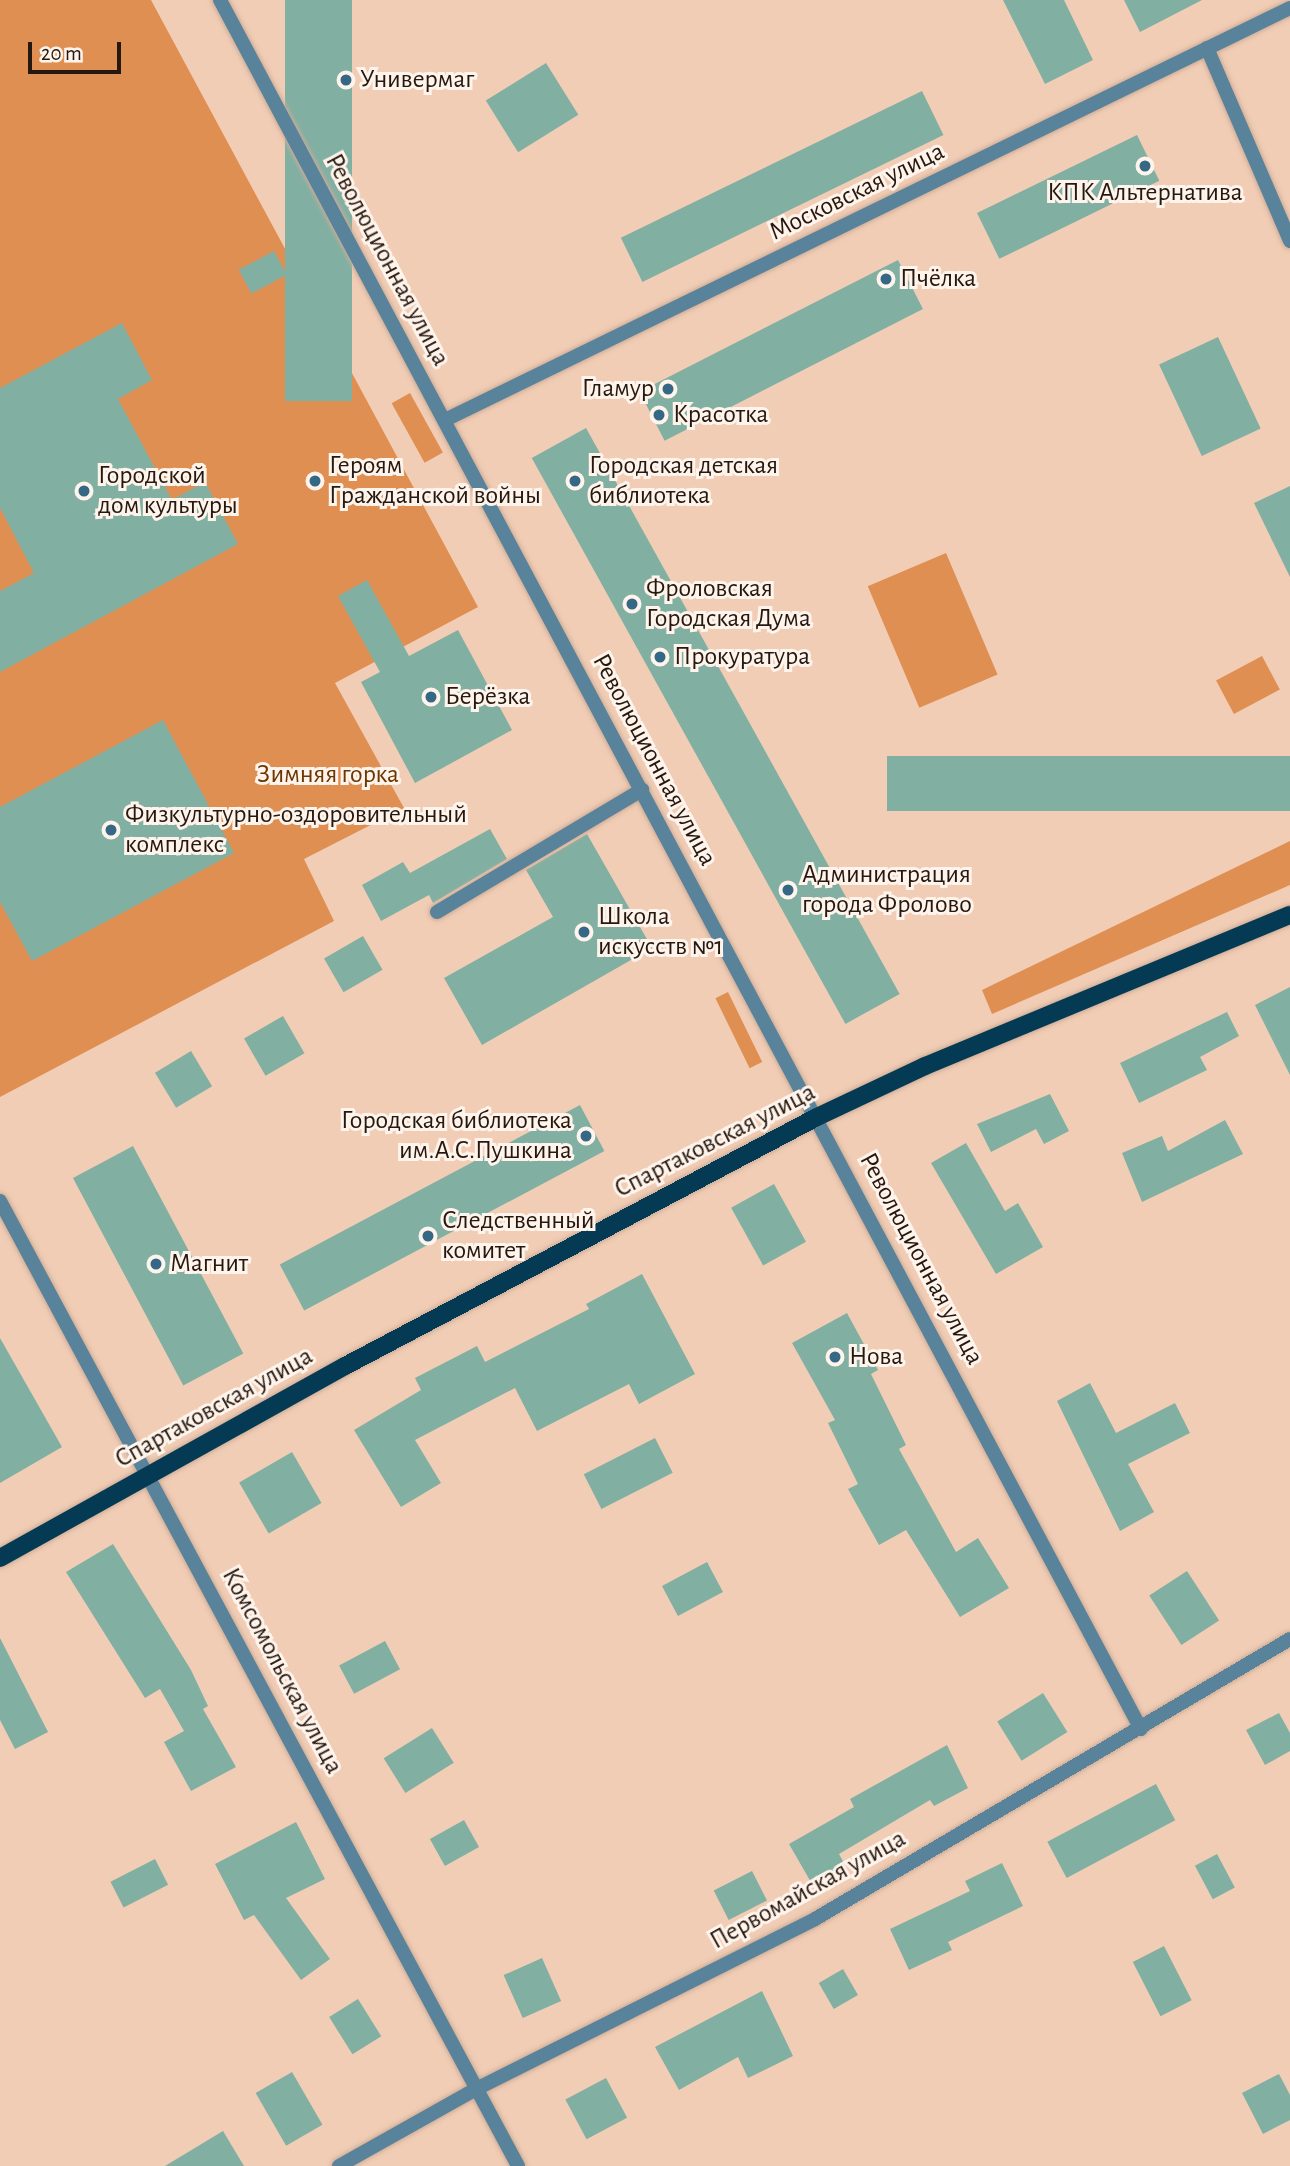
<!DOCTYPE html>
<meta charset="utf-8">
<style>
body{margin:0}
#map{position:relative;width:1290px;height:2166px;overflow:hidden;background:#f1cdb5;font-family:"Alegreya Sans",sans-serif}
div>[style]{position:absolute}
.green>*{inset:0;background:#e08f52;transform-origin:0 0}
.building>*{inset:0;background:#81b0a3;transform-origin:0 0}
.roads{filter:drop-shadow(0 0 2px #ccac97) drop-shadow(0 0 2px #ccac97)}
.lane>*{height:14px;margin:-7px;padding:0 7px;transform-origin:7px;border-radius:7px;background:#59829b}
.street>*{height:14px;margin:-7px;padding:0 7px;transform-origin:7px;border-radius:7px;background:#59829b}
.primary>*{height:18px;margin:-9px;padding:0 9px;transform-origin:9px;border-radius:9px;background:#053a54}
.dots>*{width:19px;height:19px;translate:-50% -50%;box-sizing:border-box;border:4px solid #fff4ec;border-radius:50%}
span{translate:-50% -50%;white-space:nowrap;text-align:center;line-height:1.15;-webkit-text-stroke:6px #fff4ec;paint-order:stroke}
.poi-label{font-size:26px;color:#25180f}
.left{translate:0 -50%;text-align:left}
.right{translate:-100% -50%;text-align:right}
.street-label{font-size:26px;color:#25180f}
.park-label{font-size:26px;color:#6d3600}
.scale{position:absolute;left:28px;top:42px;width:93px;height:32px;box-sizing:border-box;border:4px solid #25180f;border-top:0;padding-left:9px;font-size:21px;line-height:24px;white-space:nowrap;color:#25180f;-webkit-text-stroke:5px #fff4ec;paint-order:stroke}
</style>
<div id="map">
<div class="green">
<div style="clip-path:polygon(0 0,151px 0,478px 607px,335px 683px,404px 808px,304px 859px,334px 921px,0 1097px)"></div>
<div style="left:410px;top:393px;width:68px;height:21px;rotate:61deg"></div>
<div style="left:946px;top:553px;width:132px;height:85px;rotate:67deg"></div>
<div style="left:1262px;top:656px;width:38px;height:52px;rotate:62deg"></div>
<div style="clip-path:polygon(1290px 841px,1290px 885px,992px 1014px,982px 990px)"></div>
<div style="left:728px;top:992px;width:78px;height:14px;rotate:64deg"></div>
</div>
<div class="building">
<div style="left:285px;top:0;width:67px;height:401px"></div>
<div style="clip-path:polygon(1003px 0,1064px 0,1093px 60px,1045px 84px)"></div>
<div style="clip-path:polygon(1124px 0,1202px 0,1140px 32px)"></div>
<div style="left:546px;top:63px;width:61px;height:71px;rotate:58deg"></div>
<div style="left:922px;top:91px;width:49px;height:335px;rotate:64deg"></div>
<div style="left:1137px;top:135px;width:51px;height:178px;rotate:64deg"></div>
<div style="left:274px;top:251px;width:27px;height:40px;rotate:62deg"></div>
<div style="left:898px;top:260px;width:55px;height:290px;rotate:63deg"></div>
<div style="clip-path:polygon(122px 323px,152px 380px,118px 399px,172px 500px,205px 482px,238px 544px,0 672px,0 591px,34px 573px,0 508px,0 388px)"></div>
<div style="left:1218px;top:337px;width:101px;height:65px;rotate:65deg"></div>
<div style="left:586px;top:428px;width:647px;height:62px;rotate:61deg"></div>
<div style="clip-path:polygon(1290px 486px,1290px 577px,1254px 503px)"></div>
<div style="clip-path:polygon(367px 580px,409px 656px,458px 630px,512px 730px,415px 783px,361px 682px,380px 672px,338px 596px)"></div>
<div style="clip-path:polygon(163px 720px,234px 853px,32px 961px,0 902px,0 807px)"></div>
<div style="left:1290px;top:756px;width:55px;height:403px;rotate:90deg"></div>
<div style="clip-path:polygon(490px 829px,507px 859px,433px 903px,429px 895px,381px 921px,362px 885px,403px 862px,410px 873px)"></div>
<div style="clip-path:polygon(587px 834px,652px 948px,482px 1045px,444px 978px,553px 917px,526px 870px)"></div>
<div style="left:363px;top:936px;width:39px;height:45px;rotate:60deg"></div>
<div style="clip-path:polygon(1290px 987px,1290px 1075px,1255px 1005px)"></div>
<div style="clip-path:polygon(1227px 1012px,1239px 1036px,1200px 1057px,1207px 1070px,1139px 1103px,1120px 1063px)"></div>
<div style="left:283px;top:1016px;width:43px;height:45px;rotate:60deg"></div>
<div style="left:191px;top:1051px;width:41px;height:42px;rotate:59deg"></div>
<div style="clip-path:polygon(1050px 1094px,1069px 1131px,1044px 1144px,1036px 1129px,991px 1152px,977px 1124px)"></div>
<div style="left:580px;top:1105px;width:52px;height:340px;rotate:62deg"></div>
<div style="clip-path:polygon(1225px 1120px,1243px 1154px,1142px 1202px,1122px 1153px,1162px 1136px,1168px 1151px)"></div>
<div style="clip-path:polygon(966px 1143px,1005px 1211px,1018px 1203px,1043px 1247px,996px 1274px,931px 1163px)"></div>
<div style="left:133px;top:1146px;width:235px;height:68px;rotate:62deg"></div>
<div style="left:774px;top:1184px;width:66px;height:49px;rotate:61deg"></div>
<div style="clip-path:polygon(642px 1274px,695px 1374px,639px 1404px,629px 1384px,537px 1431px,515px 1388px,415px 1440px,441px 1483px,401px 1507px,354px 1430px,421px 1390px,415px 1378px,477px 1346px,485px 1362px,589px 1309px,586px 1304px)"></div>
<div style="clip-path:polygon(847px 1313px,878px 1370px,871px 1374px,906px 1445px,899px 1449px,956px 1552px,978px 1538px,1009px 1588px,960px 1617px,906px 1530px,879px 1545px,848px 1489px,858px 1484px,828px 1423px,835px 1420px,792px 1343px)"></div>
<div style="clip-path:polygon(0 1338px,62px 1447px,0 1483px)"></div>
<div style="clip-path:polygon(1090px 1383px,1116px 1433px,1175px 1403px,1190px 1433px,1128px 1464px,1154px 1512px,1120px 1531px,1057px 1401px)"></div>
<div style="left:655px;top:1438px;width:39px;height:80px;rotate:63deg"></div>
<div style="left:292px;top:1452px;width:59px;height:61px;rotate:60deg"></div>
<div style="clip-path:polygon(113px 1544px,191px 1670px,208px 1706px,203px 1709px,236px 1767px,191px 1791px,164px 1742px,184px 1731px,160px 1689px,145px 1698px,66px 1572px)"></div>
<div style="left:707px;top:1562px;width:34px;height:51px;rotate:62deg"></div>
<div style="left:1187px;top:1571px;width:59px;height:45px;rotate:57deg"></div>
<div style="clip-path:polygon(0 1638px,48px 1732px,15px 1749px,0 1720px)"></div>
<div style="left:385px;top:1641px;width:32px;height:52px;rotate:62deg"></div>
<div style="left:1043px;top:1693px;width:46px;height:54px;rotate:58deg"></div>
<div style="clip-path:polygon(1279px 1713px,1290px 1733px,1290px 1751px,1265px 1765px,1246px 1730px)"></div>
<div style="left:432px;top:1728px;width:41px;height:57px;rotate:58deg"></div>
<div style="clip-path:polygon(947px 1745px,968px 1788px,934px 1806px,930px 1800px,839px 1854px,845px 1865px,812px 1884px,789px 1844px,854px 1807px,850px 1799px)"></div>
<div style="left:1156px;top:1784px;width:41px;height:123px;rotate:62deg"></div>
<div style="left:464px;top:1820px;width:31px;height:39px;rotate:61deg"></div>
<div style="clip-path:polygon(296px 1822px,325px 1879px,286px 1898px,330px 1959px,301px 1980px,254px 1915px,244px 1920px,215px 1864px)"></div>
<div style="left:1217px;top:1854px;width:38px;height:25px;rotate:62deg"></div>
<div style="left:155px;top:1859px;width:29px;height:50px;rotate:63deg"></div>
<div style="clip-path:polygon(1002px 1863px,1023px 1906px,948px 1942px,952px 1950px,909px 1970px,890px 1929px,970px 1891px,965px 1881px)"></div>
<div style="left:752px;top:1871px;width:33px;height:43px;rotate:63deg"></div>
<div style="left:1164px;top:1946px;width:61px;height:35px;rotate:63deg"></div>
<div style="left:542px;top:1958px;width:47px;height:42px;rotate:66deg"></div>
<div style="left:843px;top:1969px;width:30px;height:28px;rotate:60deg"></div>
<div style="clip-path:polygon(762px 1991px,793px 2056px,748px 2078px,738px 2057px,679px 2090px,655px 2047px)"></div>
<div style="left:358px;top:1999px;width:44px;height:34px;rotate:58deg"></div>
<div style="left:292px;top:2072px;width:61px;height:42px;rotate:60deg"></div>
<div style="clip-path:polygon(1279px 2074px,1290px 2095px,1290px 2120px,1263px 2134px,1242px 2093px)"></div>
<div style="left:606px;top:2078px;width:45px;height:46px;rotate:62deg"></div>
<div style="clip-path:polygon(223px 2131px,244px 2166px,165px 2166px)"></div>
</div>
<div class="roads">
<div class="lane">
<div style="left:437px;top:912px;width:239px;rotate:-30.8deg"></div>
</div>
<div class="street">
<div style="left:220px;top:0;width:1959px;rotate:61.96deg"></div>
<div style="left:1207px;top:48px;width:210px;rotate:66.7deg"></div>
<div style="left:445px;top:420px;width:940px;rotate:-25.99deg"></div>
<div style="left:0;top:1201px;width:1095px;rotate:61.77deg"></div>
<div style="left:339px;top:2166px;width:159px;rotate:-29.3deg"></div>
<div style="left:478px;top:2088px;width:377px;rotate:-26.6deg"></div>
<div style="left:815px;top:1919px;width:551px;rotate:-30.52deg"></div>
</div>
<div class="primary">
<div style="left:0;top:1558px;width:395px;rotate:-29.1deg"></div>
<div style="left:345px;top:1366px;width:534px;rotate:-27.81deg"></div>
<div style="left:817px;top:1117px;width:119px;rotate:-25.3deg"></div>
<div style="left:925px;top:1066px;width:395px;rotate:-22.5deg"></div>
</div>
</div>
<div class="dots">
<div style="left:346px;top:80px;background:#356885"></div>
<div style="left:1145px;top:166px;background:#356885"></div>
<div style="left:886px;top:279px;background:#356885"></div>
<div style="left:668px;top:389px;background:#356885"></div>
<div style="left:659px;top:415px;background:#356885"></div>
<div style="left:315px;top:481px;background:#356885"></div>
<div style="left:575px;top:481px;background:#356885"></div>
<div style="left:84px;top:491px;background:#356885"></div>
<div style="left:632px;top:604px;background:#356885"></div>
<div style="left:660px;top:657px;background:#356885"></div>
<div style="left:431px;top:697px;background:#356885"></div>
<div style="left:111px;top:830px;background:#356885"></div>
<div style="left:788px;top:890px;background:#356885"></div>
<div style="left:584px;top:932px;background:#356885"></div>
<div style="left:586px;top:1136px;background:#356885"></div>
<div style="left:428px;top:1236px;background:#356885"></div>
<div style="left:156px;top:1264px;background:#356885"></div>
<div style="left:835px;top:1357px;background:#356885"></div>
</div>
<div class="poi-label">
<span class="left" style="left:360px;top:80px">Универмаг</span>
<span style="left:1145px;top:193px">КПК Альтернатива</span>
<span class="left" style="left:900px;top:279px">Пчёлка</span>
<span class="right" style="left:654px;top:389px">Гламур</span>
<span class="left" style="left:673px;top:415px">Красотка</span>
<span class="left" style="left:329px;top:481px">Героям<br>Гражданской войны</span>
<span class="left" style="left:589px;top:481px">Городская детская<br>библиотека</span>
<span class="left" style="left:98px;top:491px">Городской<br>дом культуры</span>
<span class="left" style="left:646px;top:604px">Фроловская<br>Городская Дума</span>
<span class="left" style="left:674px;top:657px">Прокуратура</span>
<span class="left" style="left:445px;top:697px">Берёзка</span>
<span class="left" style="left:125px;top:830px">Физкультурно-оздоровительный<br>комплекс</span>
<span class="left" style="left:802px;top:890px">Администрация<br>города Фролово</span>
<span class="left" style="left:598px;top:932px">Школа<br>искусств №1</span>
<span class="right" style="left:572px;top:1136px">Городская библиотека<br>им.А.С.Пушкина</span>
<span class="left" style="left:442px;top:1236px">Следственный<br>комитет</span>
<span class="left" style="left:170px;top:1264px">Магнит</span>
<span class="left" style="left:849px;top:1357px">Нова</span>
</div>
<div class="street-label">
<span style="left:857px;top:192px;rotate:-26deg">Московская улица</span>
<span style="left:387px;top:260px;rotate:62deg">Революционная улица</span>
<span style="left:654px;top:760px;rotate:62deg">Революционная улица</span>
<span style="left:715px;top:1141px;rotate:-27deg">Спартаковская улица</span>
<span style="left:921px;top:1259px;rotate:62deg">Революционная улица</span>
<span style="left:214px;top:1408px;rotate:-29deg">Спартаковская улица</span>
<span style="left:282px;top:1671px;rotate:62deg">Комсомольская улица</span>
<span style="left:808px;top:1890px;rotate:-29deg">Первомайская улица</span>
</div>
<div class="park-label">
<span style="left:328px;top:775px">Зимняя горка</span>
</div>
<div class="scale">20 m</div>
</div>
